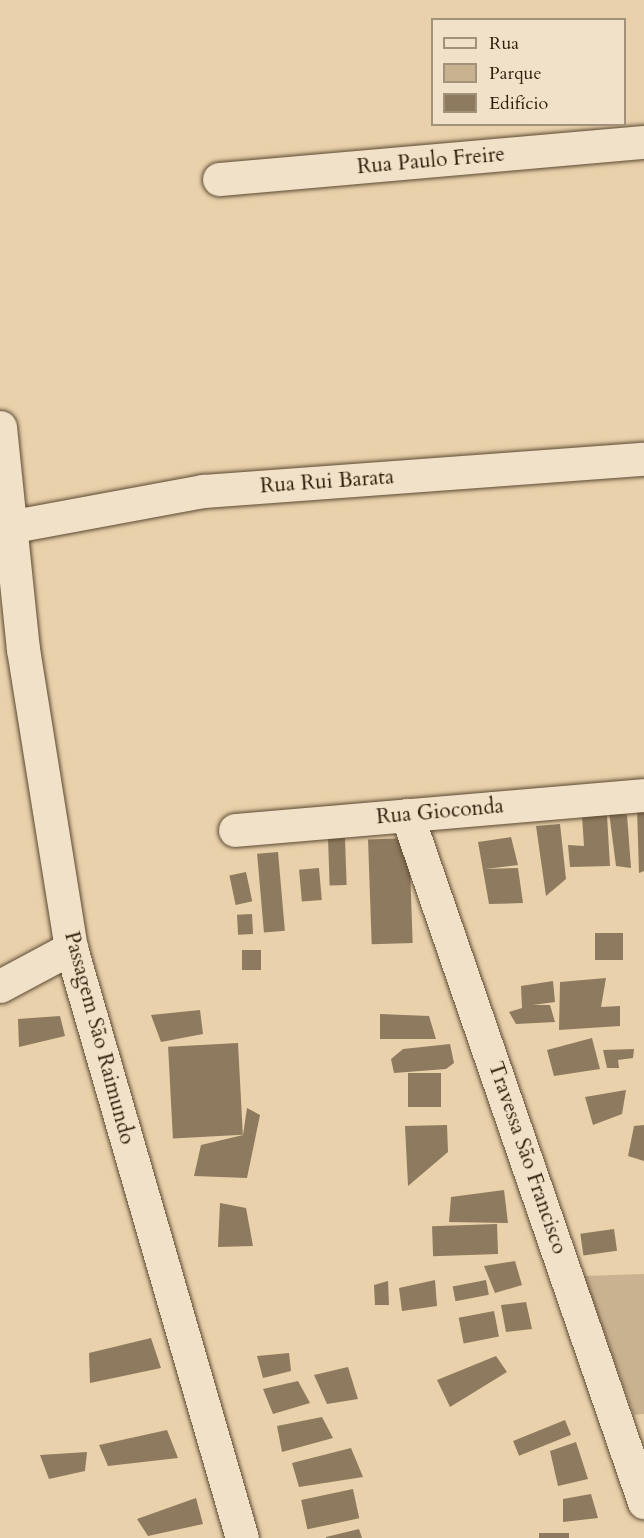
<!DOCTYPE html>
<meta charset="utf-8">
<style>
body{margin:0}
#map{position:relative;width:644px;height:1538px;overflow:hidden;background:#e9d1ab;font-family:Cardo,serif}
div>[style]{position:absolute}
.green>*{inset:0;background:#c9b290}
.building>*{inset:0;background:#8e7a5e;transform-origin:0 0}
.roads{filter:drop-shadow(0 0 2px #5b4932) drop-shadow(0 0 2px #5b4932)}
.minor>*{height:33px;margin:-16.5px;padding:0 16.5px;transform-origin:16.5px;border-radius:16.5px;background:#f1e1c8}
span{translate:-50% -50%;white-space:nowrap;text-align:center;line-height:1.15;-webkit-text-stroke:6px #f1e1c8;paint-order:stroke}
.street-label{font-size:21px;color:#2c1c0a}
.legend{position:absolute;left:431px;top:18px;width:195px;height:108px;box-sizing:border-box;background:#f1e1c8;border:2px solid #a2927c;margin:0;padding:8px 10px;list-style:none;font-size:18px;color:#2c1c0a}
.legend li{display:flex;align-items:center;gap:12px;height:30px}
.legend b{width:30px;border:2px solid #a2927c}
</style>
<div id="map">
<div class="green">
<div style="clip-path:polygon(644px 1274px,644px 1414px,634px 1415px,584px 1276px)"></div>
</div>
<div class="building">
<div style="clip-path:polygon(637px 808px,644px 808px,644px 871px,639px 873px)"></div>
<div style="clip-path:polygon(609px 812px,627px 815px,631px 868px,616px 866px)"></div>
<div style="clip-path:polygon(607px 815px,610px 866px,570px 867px,568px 845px,584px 846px,582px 816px)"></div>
<div style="clip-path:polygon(560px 824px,566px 879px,546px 896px,536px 826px)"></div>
<div style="clip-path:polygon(511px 837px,518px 865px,485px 869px,518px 868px,523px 903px,489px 904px,478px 842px)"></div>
<div style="left:345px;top:838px;width:47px;height:17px;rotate:88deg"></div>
<div style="left:409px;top:838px;width:105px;height:41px;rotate:88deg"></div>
<div style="left:278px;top:852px;width:79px;height:21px;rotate:85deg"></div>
<div style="left:319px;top:868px;width:32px;height:20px;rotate:85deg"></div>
<div style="left:246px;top:872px;width:30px;height:17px;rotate:78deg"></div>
<div style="left:252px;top:914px;width:20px;height:15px;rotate:87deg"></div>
<div style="left:595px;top:933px;width:28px;height:27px"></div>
<div style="left:242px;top:950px;width:19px;height:20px"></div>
<div style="clip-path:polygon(606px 978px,601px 1007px,620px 1006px,620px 1026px,559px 1030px,560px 982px)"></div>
<div style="clip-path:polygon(553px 981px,555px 1002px,533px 1005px,550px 1005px,555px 1022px,516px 1024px,509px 1012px,522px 1008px,521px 986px)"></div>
<div style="clip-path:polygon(200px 1010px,203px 1034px,161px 1042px,151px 1015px)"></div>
<div style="clip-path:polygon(380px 1014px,429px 1016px,436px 1039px,380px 1039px)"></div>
<div style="clip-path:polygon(60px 1016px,65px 1036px,19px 1047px,18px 1019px)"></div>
<div style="clip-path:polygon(592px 1038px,600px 1069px,554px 1076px,547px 1050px)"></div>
<div style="left:238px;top:1043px;width:92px;height:70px;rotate:87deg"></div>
<div style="clip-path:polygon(450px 1044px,454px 1063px,446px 1069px,394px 1073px,391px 1059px,403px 1049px)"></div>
<div style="clip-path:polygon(634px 1049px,633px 1058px,618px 1060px,619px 1068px,607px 1068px,603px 1050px)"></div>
<div style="left:441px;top:1073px;width:34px;height:33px;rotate:90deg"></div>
<div style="clip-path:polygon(626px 1090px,622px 1114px,593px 1125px,585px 1097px)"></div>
<div style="clip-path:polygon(247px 1108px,260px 1115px,247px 1178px,194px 1176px,201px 1145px,243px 1135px)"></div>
<div style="clip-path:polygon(447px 1125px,448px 1152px,408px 1186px,405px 1126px)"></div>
<div style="clip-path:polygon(644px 1125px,644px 1161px,628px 1156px,634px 1126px)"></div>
<div style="clip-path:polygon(504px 1190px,508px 1223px,449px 1222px,451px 1197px)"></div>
<div style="clip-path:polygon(220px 1203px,246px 1208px,253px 1246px,218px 1247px)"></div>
<div style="left:497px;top:1224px;width:30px;height:65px;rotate:88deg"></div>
<div style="left:614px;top:1229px;width:22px;height:34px;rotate:82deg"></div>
<div style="clip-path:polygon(515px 1261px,522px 1285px,495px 1293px,484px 1266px)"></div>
<div style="clip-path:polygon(435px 1280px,437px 1306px,402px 1311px,399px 1288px)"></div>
<div style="left:486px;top:1280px;width:15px;height:34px;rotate:79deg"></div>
<div style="clip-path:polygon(388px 1281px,389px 1305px,375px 1305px,374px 1285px)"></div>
<div style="clip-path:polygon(526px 1302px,532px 1329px,506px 1332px,501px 1305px)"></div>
<div style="left:494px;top:1311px;width:26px;height:36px;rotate:79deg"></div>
<div style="clip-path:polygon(151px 1338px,161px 1368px,90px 1383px,89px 1353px)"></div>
<div style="clip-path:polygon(289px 1353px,291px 1371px,263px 1378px,257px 1356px)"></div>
<div style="clip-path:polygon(496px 1356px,507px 1372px,450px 1407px,437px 1380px)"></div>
<div style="clip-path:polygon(348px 1367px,358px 1399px,327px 1404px,314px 1375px)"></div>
<div style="clip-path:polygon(298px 1381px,310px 1403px,273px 1414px,263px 1389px)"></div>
<div style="clip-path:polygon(322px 1417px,333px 1438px,282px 1452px,277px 1426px)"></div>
<div style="left:565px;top:1420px;width:16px;height:56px;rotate:68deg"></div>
<div style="clip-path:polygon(167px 1430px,178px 1458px,108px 1466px,99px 1445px)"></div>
<div style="clip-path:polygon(576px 1442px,588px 1479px,558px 1486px,550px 1451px)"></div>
<div style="clip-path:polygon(351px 1448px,363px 1477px,299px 1487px,292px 1463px)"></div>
<div style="clip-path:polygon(87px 1452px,85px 1471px,49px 1479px,40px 1455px)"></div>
<div style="left:353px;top:1489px;width:30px;height:53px;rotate:78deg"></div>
<div style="clip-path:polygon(591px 1494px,598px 1518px,563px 1522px,563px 1499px)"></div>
<div style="clip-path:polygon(196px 1498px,203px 1524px,148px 1536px,137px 1519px)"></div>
<div style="clip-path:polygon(359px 1529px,362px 1538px,326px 1538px,326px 1537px)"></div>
<div style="left:539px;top:1533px;width:30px;height:5px"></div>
</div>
<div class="roads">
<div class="minor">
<div style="left:219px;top:179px;width:427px;rotate:-5deg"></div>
<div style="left:0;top:427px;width:223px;rotate:84.1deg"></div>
<div style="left:23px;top:649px;width:303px;rotate:80.9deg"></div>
<div style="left:71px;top:948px;width:614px;rotate:73.84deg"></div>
<div style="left:14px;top:526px;width:192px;rotate:-10.5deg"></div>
<div style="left:203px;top:491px;width:442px;rotate:-4.2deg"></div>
<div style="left:407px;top:815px;width:727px;rotate:70.97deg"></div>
<div style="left:235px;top:830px;width:410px;rotate:-4.9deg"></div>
<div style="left:0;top:986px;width:81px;rotate:-28.2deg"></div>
</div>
</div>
<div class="street-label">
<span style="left:431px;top:161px;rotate:-5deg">Rua Paulo Freire</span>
<span style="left:327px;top:482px;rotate:-4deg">Rua Rui Barata</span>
<span style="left:440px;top:812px;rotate:-5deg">Rua Gioconda</span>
<span style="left:99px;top:1038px;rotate:75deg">Passagem São Raimundo</span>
<span style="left:527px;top:1158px;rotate:71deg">Travessa São Francisco</span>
</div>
<ul class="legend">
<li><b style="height:8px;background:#f1e1c8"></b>Rua</li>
<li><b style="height:16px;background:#c9b290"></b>Parque</li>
<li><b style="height:16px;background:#8e7a5e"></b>Edifício</li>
</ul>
</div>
